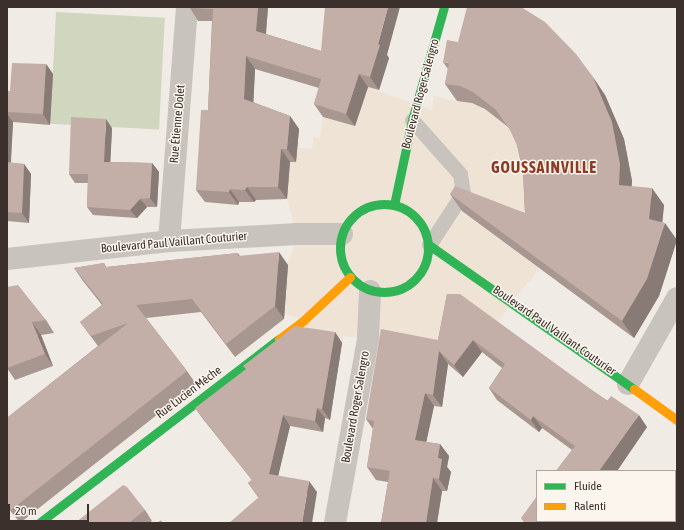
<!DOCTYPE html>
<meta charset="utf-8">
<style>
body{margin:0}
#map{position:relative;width:684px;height:530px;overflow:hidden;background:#f0ebe5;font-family:"Asap Condensed",sans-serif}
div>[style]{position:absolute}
.green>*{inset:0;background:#d1d6bf;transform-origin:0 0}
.plaza>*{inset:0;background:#eee3d5}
.lane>*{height:15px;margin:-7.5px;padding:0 7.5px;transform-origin:7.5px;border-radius:7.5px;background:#c9c3be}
.street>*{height:22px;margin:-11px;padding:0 11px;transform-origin:11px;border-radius:11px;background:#c9c3be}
.fast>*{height:9px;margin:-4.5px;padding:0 4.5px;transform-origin:4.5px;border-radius:4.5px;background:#30b455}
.fast>.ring{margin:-4.5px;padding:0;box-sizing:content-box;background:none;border:9px solid #30b455;border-radius:50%}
.slow>*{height:9px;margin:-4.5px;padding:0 4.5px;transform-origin:4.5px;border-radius:4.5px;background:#ff9f0a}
.wall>*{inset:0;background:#a89690}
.shaded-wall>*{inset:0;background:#887a75}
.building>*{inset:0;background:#c3afa7}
span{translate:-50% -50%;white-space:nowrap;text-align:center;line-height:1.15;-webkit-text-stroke:3px #fbf5ee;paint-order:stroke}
.street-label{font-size:12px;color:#3b302b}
.district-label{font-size:16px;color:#8c3b22;font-weight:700;letter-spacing:1px}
.frame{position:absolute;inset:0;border:8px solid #3b302b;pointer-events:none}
.legend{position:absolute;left:536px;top:470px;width:140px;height:52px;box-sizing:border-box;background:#fbf5ee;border:1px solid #aea6a0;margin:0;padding:5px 7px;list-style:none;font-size:12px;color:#3b302b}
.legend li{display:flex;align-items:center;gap:8px;height:20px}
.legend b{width:20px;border:1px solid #aea6a0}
.scale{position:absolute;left:8px;top:504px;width:81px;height:18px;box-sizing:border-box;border:2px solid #3b302b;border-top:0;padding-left:5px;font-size:12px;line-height:14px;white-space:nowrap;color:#3b302b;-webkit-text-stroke:3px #fbf5ee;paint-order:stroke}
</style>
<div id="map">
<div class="green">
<div style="left:56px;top:12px;width:109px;height:112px;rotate:3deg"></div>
</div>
<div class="plaza">
<div style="clip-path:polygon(367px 87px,432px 110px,434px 96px,460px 102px,462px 99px,485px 109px,508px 127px,516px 138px,535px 221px,476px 220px,540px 269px,512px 301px,496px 326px,445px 361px,390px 342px,343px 336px,342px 343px,307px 337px,304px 320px,285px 314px,288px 265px,297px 234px,287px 199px,290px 162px,297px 148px,312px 149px,314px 137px,320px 138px,323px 117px,355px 126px)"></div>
</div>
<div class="lane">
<div style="left:412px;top:120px;width:72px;rotate:48.4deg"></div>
<div style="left:460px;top:174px;width:19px;rotate:81deg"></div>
<div style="left:463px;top:193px;width:62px;rotate:123.2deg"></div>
</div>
<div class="street">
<div style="left:169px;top:241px;width:235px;rotate:-85.6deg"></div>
<div style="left:7px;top:259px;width:163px;rotate:-6.3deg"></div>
<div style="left:169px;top:241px;width:128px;rotate:-3.1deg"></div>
<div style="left:297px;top:234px;width:45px"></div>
<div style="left:628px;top:384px;width:99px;rotate:-60.3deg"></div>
<div style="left:335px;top:523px;width:187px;rotate:-79.8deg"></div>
<div style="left:368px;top:339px;width:48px;rotate:-87.6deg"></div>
</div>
<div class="fast">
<div class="ring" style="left:340px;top:204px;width:79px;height:79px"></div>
<div style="left:394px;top:205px;width:87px;rotate:-78deg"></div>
<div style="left:412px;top:120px;width:117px;rotate:-74.2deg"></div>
<div style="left:429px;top:245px;width:251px;rotate:35.1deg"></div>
<div style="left:39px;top:523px;width:302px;rotate:-37.5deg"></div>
</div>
<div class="slow">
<div style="left:279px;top:339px;width:31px;rotate:-37deg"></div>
<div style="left:304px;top:320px;width:63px;rotate:-43.1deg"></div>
<div style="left:634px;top:389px;width:53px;rotate:35.8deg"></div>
</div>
<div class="wall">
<div style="clip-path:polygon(268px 7px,266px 34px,321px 51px,387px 55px,389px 58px,379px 90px,368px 87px,355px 126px,323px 117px,314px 104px,319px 88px,255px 69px,253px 102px,290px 116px,299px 129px,296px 162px,290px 162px,287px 199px,256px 200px,254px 202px,239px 202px,238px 205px,205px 202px,196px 190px,208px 110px,212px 21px,198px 21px,190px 8px)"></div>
<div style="clip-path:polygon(443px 62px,605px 95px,624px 139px,632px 181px,631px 186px,664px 205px,662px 223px,677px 240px,659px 296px,634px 338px,462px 211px,450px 194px,525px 213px,523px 172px,517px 145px,511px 131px,508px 127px,485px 109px,472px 103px,457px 101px,445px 84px,448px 69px)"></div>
<div style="clip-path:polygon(46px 64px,53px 74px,50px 125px,13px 122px,11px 163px,24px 164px,31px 174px,29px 223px,7px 221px,7px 91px,10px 91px)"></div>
<div style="clip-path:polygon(112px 128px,110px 162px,152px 163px,159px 172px,157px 207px,147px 207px,137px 218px,93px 215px,87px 207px,88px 183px,75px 183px,69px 174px)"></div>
<div style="clip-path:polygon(238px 253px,240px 256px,288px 265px,284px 319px,235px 357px,201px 312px,146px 318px,187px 371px,196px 384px,20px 523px,9px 509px,7px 510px,7px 416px,8px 417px,98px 346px,80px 322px,102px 305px,83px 281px,74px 268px,104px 263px,106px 267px)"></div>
<div style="clip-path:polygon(7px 287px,46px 320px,54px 333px,41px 335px,53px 366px,15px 380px,7px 368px)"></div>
<div style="clip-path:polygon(447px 294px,647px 427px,617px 471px,556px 471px,572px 450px,542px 428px,539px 432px,497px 400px,489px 388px,502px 368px,482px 352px,463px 377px,448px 364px,442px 407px,434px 406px,426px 442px,440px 444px,449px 456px,447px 467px,451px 472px,447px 491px,442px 491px,437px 523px,381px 523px,388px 482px,376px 480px,367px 467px,373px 429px,366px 419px,438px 340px)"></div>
<div style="clip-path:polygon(335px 332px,342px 343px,330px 420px,325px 418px,323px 432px,290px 426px,278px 476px,317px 492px,258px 497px,248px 483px,252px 480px,203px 419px,195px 408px)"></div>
<div style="clip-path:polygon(145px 510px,152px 521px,149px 523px,75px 523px)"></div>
</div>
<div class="shaded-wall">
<div style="clip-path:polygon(258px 7px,268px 7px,265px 44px,256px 31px)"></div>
<div style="clip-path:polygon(388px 7px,400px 7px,387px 55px,389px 58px,379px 90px,370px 77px,378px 44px)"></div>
<div style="clip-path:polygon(246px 56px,255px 69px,253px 111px,244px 99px)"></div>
<div style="clip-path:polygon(46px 64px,53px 74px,50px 125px,43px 114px)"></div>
<div style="clip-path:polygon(359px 74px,368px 87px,355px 126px,346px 114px)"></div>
<div style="clip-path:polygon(593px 77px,605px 95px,624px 139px,632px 181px,631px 202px,619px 185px)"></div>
<div style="clip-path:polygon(7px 114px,13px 122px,10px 172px,7px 168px)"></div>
<div style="clip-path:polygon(290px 116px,299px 129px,296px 162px,287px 149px)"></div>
<div style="clip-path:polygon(106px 119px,112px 128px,110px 170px,104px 162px)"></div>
<div style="clip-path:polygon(281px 149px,290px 162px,287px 199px,278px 187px)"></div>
<div style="clip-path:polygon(152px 163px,159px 172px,157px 207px,150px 198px)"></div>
<div style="clip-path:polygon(24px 164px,31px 174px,29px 223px,22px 213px)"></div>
<div style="clip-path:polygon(247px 187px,256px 200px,254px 202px,245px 190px)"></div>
<div style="clip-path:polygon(652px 188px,664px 205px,661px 236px,649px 219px)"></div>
<div style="clip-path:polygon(230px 189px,239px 202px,238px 205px,229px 192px)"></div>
<div style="clip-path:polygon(140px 199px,147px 207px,137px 218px,130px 210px)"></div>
<div style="clip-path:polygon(665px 223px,677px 240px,659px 296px,634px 338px,622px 321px)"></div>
<div style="clip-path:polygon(279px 252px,288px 265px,284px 319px,275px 306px)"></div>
<div style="clip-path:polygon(32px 322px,41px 335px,53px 366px,45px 354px)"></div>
<div style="clip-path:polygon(335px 332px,342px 343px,330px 420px,322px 409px)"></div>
<div style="clip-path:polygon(473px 340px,482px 352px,463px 377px,454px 365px)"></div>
<div style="clip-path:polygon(439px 351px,448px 364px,442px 407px,433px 395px)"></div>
<div style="clip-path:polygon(425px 393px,434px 406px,424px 453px,415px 440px)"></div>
<div style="clip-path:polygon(317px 408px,325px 418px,323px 432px,315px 421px)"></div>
<div style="clip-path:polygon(283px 415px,290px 426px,276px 485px,269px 474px)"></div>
<div style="clip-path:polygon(639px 415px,647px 427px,617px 471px,599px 471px)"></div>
<div style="clip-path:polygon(533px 416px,542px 428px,539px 432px,531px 420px)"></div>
<div style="clip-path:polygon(440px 444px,449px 456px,447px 467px,451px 472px,447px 491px,439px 479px,438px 458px)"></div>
<div style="clip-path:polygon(433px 478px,442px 491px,437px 523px,426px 523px)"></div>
<div style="clip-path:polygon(309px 481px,317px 492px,312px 523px,302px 523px)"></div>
</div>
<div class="building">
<div style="clip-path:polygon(190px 7px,258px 7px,256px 31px,321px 51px,325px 7px,388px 7px,378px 44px,380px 45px,370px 77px,359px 74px,346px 114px,314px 104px,321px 79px,246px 56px,244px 99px,290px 116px,287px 149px,281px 149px,278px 187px,247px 187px,245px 190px,230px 189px,229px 192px,196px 190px,201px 110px,208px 110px,213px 9px,190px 8px)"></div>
<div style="clip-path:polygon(467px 7px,521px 7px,545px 22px,576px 54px,593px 77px,612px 122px,620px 164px,619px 185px,652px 188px,649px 219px,665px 223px,647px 279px,622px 321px,450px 194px,455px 186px,525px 213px,523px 172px,517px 145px,510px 130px,496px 110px,473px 92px,460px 86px,445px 84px,449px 63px,443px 62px,447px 40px,458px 42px)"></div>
<div style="clip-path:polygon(12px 63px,46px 64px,43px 114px,7px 112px,7px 91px,10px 91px)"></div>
<div style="clip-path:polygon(71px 117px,106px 119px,104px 162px,152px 163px,150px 198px,140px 199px,130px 210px,87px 207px,88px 174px,69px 174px)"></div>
<div style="clip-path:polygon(7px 162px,24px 164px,22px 213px,7px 212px)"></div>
<div style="clip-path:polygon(279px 252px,275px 306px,226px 344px,192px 299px,136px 305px,187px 371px,11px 510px,7px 505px,7px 416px,8px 417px,128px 323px,91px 336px,80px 322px,103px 304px,74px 268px,104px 263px,106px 267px,238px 253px,238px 256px)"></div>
<div style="clip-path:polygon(18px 285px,46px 320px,32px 322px,45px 354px,7px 368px,7px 287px)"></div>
<div style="clip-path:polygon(447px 294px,460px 294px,607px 401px,611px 396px,639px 415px,599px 471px,556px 471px,575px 446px,533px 416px,531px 420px,489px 388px,505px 364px,473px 340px,454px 365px,439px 351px,433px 395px,425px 393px,415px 440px,440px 444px,438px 458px,442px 459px,439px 479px,433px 478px,426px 523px,381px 523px,390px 471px,367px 467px,374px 421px,366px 419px,381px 329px,438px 340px)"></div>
<div style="clip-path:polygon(295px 326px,335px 332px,322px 409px,317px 408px,315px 421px,283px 415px,269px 474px,309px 481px,302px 523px,229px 523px,259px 497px,248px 483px,252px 480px,195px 408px,246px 369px,243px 366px)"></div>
<div style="clip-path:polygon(123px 485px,127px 487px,145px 510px,129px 523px,75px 523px)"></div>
<div style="clip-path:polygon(537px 496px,537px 521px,626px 521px,630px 523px,524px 523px,521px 518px)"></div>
<div style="clip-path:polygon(677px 518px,677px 523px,673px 523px,675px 521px)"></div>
<div style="clip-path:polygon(161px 520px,163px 523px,157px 523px)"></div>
</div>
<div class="street-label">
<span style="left:421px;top:94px;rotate:-75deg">Boulevard Roger Salengro</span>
<span style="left:178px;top:124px;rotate:-85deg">Rue Étienne Dolet</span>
<span style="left:174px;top:243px;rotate:-5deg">Boulevard Paul Vaillant Couturier</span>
<span style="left:554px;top:331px;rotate:35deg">Boulevard Paul Vaillant Couturier</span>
<span style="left:189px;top:393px;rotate:-37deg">Rue Lucien Mèche</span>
<span style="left:356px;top:407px;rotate:-80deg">Boulevard Roger Salengro</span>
</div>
<div class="district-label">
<span style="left:544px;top:167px">GOUSSAINVILLE</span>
</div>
<div class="frame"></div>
<ul class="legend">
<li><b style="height:5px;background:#30b455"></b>Fluide</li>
<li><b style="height:5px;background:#ff9f0a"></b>Ralenti</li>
</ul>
<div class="scale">20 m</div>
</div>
